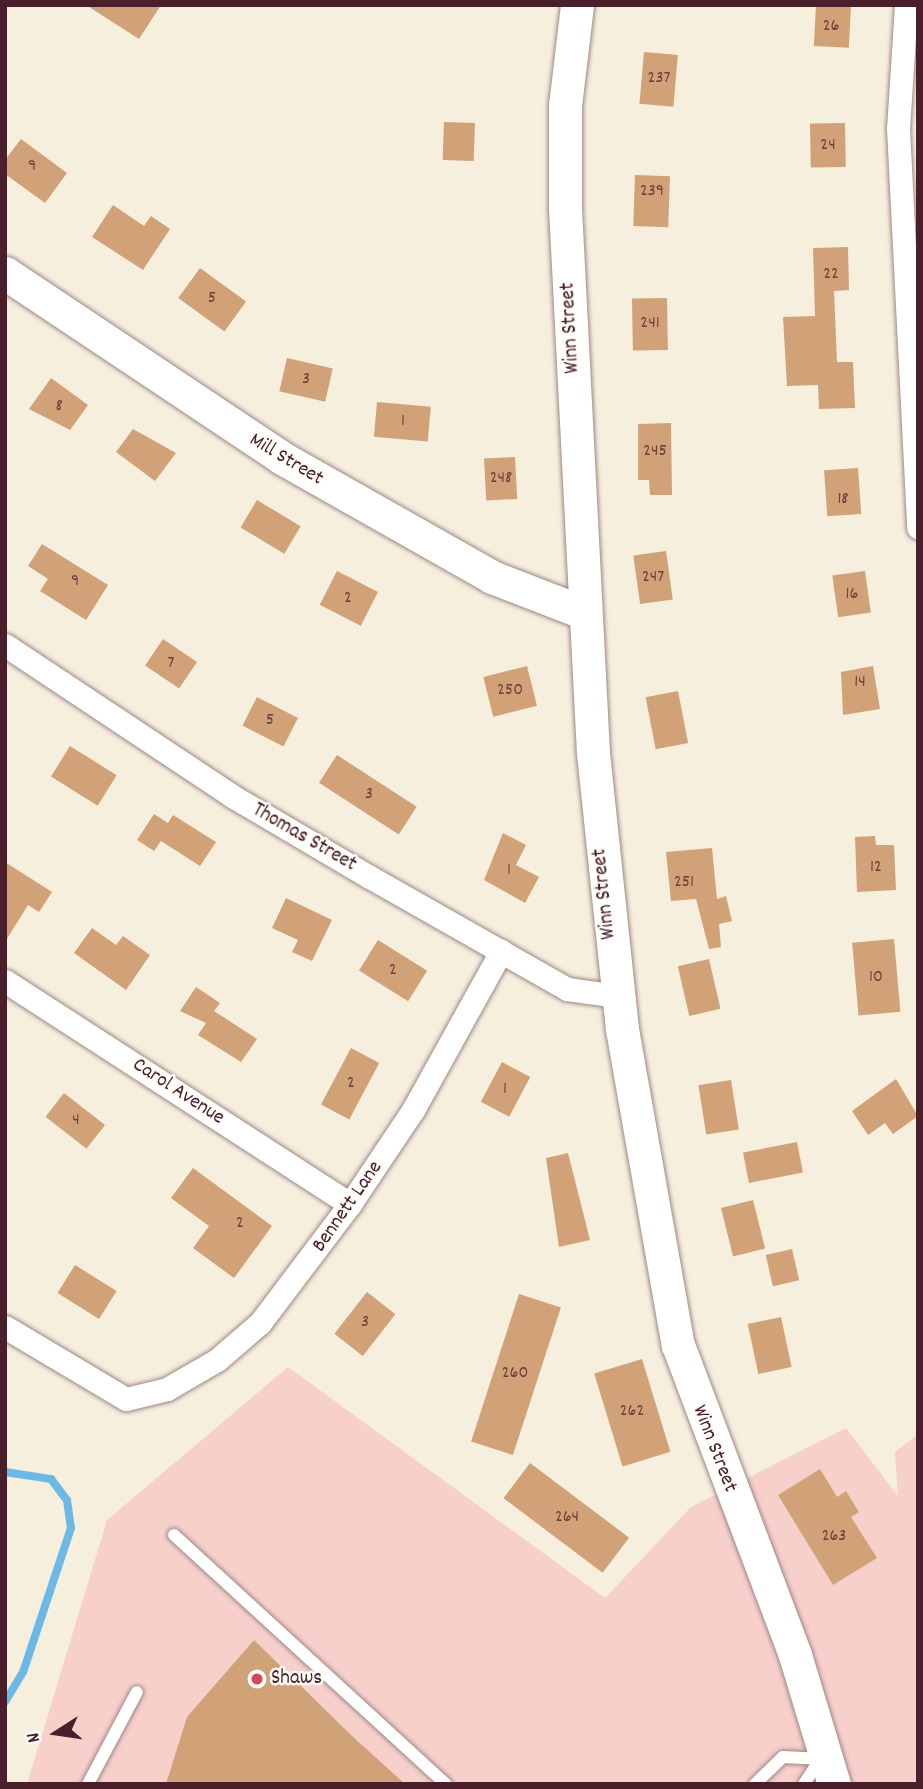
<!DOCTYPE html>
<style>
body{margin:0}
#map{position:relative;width:923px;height:1789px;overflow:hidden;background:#f6efde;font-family:Dekko,sans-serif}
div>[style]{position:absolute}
.built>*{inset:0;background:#f7d0cc}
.stream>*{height:8px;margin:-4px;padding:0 4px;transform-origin:4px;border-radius:4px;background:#6cb9e6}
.building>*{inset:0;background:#d1a178;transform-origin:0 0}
.roads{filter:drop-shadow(0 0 2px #a08784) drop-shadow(0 0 2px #a08784)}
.lane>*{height:12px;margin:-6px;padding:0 6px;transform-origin:6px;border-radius:6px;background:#fff}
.street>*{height:23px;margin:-11.5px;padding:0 11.5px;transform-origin:11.5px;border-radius:11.5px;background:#fff}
.secondary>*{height:33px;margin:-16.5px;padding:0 16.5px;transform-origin:16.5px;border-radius:16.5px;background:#fff}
.dots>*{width:19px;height:19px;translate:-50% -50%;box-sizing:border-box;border:4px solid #fdfcf7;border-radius:50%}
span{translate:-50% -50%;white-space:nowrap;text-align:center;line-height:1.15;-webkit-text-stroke:5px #fdfcf7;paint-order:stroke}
.number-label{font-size:18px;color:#6c403e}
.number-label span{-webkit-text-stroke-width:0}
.street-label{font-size:21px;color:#4a1f2b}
.poi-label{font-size:21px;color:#4a1f2b}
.left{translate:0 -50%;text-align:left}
.frame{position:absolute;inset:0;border:7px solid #4a1f2b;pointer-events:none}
.north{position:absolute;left:21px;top:1698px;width:70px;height:70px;-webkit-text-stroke:5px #fdfcf7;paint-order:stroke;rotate:258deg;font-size:19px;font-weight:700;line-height:28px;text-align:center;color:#4a1f2b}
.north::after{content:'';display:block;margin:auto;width:24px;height:32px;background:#4a1f2b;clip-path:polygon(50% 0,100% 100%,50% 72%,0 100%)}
</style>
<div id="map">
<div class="built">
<div style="clip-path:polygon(288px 1367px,605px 1598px,691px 1507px,846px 1428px,898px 1496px,895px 1452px,918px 1434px,918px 1784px,27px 1784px,107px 1520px)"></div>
</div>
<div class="stream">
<div style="left:5px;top:1472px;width:47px;rotate:8.7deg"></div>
<div style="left:51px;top:1479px;width:26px;rotate:53deg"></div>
<div style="left:67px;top:1500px;width:28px;rotate:82deg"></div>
<div style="left:71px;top:1528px;width:152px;rotate:108.4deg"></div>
<div style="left:23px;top:1672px;width:35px;rotate:121deg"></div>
</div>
<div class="building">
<div style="clip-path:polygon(86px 5px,161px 5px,139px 39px)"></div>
<div style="left:816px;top:5px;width:35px;height:41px;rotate:3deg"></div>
<div style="left:644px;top:52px;width:34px;height:52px;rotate:5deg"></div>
<div style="left:444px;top:122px;width:31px;height:38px;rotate:2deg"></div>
<div style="left:845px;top:123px;width:44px;height:35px;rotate:89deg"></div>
<div style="clip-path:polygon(21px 139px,67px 173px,45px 203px,5px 174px,5px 160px)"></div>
<div style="left:635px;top:175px;width:35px;height:51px;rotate:2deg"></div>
<div style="clip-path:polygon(113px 205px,144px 226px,151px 216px,170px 229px,143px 270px,92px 237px)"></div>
<div style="clip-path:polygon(848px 247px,849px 290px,834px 291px,837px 362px,853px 362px,855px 408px,819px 409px,818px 385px,787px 386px,783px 317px,815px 316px,813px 248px)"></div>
<div style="left:200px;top:268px;width:57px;height:37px;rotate:36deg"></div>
<div style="left:667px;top:298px;width:52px;height:35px;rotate:89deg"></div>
<div style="left:287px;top:358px;width:47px;height:34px;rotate:13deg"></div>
<div style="clip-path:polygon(51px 378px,88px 405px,70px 430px,29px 409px)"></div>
<div style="left:377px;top:402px;width:54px;height:35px;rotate:5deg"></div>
<div style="clip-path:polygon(671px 423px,672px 495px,650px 495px,649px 480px,638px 480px,638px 424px)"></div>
<div style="clip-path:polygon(133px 429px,176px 453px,155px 481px,116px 452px)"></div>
<div style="left:515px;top:457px;width:42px;height:31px;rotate:87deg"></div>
<div style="left:858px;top:468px;width:46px;height:34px;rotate:86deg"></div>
<div style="left:257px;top:500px;width:51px;height:32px;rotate:31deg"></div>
<div style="clip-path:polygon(42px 544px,108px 585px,86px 620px,40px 591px,48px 579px,28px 566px)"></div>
<div style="left:666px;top:551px;width:49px;height:33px;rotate:82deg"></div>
<div style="left:337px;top:571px;width:46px;height:38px;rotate:27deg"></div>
<div style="left:865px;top:571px;width:42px;height:33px;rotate:82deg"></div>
<div style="left:163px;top:639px;width:41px;height:32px;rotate:34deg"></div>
<div style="left:527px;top:666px;width:41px;height:45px;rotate:76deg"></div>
<div style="clip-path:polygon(873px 666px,880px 709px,843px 715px,841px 672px)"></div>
<div style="left:678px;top:691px;width:53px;height:33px;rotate:79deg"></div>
<div style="left:257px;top:697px;width:46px;height:32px;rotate:27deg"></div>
<div style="left:70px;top:746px;width:55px;height:36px;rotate:32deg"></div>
<div style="left:337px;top:755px;width:95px;height:33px;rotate:33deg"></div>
<div style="clip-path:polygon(154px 814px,168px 823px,173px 815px,216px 842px,200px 866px,161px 841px,154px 851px,137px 840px)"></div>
<div style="clip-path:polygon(503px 833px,526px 845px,516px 865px,539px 877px,525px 903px,484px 880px)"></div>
<div style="clip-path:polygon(875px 836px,876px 845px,894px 845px,896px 890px,857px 892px,855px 837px)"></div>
<div style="clip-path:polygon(712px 848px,717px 899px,726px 896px,732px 921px,719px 924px,721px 947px,709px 949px,696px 899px,671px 901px,666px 852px)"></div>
<div style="clip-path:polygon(5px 862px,52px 892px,39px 912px,28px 905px,5px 942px)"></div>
<div style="clip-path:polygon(286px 898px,332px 920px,312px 961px,292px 952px,298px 940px,272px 928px)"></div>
<div style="clip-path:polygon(92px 928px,116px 945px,123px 936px,150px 955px,126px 990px,74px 953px)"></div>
<div style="left:894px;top:939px;width:73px;height:42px;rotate:85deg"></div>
<div style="left:378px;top:940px;width:58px;height:36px;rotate:32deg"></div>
<div style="left:709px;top:959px;width:51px;height:32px;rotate:77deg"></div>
<div style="clip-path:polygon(196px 987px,220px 1003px,214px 1011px,257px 1039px,241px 1062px,198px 1035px,206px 1023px,180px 1011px)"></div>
<div style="left:351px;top:1048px;width:32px;height:64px;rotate:28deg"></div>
<div style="left:502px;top:1062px;width:32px;height:45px;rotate:28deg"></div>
<div style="clip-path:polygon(896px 1079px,918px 1116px,893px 1134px,885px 1123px,868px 1135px,852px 1111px)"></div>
<div style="left:731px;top:1080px;width:50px;height:33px;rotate:81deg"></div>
<div style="left:64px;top:1093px;width:52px;height:30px;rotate:38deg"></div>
<div style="left:797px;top:1142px;width:31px;height:55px;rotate:79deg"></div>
<div style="clip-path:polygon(568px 1153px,590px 1240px,559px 1247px,546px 1158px)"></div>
<div style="clip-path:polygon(193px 1168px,272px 1226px,234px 1278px,193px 1248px,209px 1226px,171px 1198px)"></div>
<div style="left:753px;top:1200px;width:50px;height:33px;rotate:76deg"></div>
<div style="left:792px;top:1249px;width:32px;height:27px;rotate:77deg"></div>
<div style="left:75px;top:1265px;width:49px;height:33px;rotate:32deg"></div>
<div style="left:367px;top:1292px;width:36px;height:53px;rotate:38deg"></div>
<div style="left:519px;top:1294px;width:44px;height:155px;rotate:18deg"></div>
<div style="left:781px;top:1317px;width:51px;height:34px;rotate:78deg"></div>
<div style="left:642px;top:1359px;width:97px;height:50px;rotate:73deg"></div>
<div style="left:530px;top:1463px;width:124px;height:44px;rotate:37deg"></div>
<div style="clip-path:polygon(820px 1469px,837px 1497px,846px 1491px,859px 1512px,851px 1517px,877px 1558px,833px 1585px,778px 1495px)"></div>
<div style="clip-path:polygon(254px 1640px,352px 1736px,405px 1784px,166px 1784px,187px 1717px)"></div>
</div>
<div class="roads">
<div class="lane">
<div style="left:174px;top:1535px;width:369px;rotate:42.5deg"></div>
<div style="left:88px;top:1784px;width:104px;rotate:-62deg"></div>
<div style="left:755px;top:1784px;width:39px;rotate:-44deg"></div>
<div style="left:783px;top:1757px;width:35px;rotate:3deg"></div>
<div style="left:804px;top:1784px;width:33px;rotate:-57deg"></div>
</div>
<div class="street">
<div style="left:906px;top:5px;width:123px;rotate:93.7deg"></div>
<div style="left:898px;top:128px;width:400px;rotate:87.1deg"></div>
<div style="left:5px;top:645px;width:273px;rotate:33.6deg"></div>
<div style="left:232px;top:796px;width:158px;rotate:30.5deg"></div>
<div style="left:368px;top:876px;width:229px;rotate:29.6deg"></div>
<div style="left:567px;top:989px;width:50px;rotate:8deg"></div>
<div style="left:5px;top:981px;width:411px;rotate:32.9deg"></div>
<div style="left:5px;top:1327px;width:141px;rotate:30.8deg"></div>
<div style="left:126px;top:1399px;width:42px;rotate:-13.7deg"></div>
<div style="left:167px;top:1389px;width:58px;rotate:-30.1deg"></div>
<div style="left:217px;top:1360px;width:57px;rotate:-40.7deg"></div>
<div style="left:260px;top:1323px;width:149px;rotate:-52.9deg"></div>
<div style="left:350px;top:1204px;width:113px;rotate:-56.2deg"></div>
<div style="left:413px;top:1110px;width:182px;rotate:-61deg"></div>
</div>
<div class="secondary">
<div style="left:577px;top:5px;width:102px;rotate:96.8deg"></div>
<div style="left:565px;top:106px;width:102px;rotate:90deg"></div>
<div style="left:565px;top:208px;width:546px;rotate:87.06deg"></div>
<div style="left:593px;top:753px;width:278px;rotate:84deg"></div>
<div style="left:622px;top:1029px;width:321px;rotate:80deg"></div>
<div style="left:678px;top:1345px;width:331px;rotate:69.3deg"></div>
<div style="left:795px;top:1655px;width:135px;rotate:73.2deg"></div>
<div style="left:5px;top:273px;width:333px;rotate:33.7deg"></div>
<div style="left:282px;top:458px;width:241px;rotate:29.5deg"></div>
<div style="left:492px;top:577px;width:100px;rotate:21.2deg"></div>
</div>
</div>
<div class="dots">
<div style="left:257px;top:1679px;background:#d1495b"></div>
</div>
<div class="number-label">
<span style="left:831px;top:27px">26</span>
<span style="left:659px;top:79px">237</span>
<span style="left:828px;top:146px">24</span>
<span style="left:32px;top:167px">9</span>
<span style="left:652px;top:192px">239</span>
<span style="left:831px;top:275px">22</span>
<span style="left:212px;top:299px">5</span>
<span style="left:650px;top:324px">241</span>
<span style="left:306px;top:380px">3</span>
<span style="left:59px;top:407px">8</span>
<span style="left:403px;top:422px">1</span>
<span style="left:655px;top:452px">245</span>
<span style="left:501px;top:479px">248</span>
<span style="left:843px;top:500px">18</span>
<span style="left:653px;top:578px">247</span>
<span style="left:75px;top:582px">9</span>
<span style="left:852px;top:595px">16</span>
<span style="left:348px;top:599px">2</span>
<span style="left:171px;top:664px">7</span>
<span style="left:860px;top:683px">14</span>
<span style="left:510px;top:691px">250</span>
<span style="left:270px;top:721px">5</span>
<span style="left:369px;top:795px">3</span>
<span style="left:876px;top:868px">12</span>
<span style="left:509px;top:871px">1</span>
<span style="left:684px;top:883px">251</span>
<span style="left:393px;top:971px">2</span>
<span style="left:876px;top:978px">10</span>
<span style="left:351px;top:1084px">2</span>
<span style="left:505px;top:1090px">1</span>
<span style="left:76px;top:1121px">4</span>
<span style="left:240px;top:1224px">2</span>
<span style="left:365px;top:1323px">3</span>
<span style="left:515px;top:1374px">260</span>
<span style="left:632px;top:1412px">262</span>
<span style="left:567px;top:1518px">264</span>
<span style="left:834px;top:1537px">263</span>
</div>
<div class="street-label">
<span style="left:571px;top:328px;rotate:-93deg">Winn Street</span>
<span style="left:286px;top:460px;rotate:31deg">Mill Street</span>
<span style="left:304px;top:838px;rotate:30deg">Thomas Street</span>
<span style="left:605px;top:894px;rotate:-96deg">Winn Street</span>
<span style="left:178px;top:1092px;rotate:33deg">Carol Avenue</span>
<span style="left:348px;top:1207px;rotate:-55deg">Bennett Lane</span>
<span style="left:714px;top:1449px;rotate:69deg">Winn Street</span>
</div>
<div class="poi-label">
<span class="left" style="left:271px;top:1679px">Shaws</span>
</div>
<div class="frame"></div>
<div class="north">N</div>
</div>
